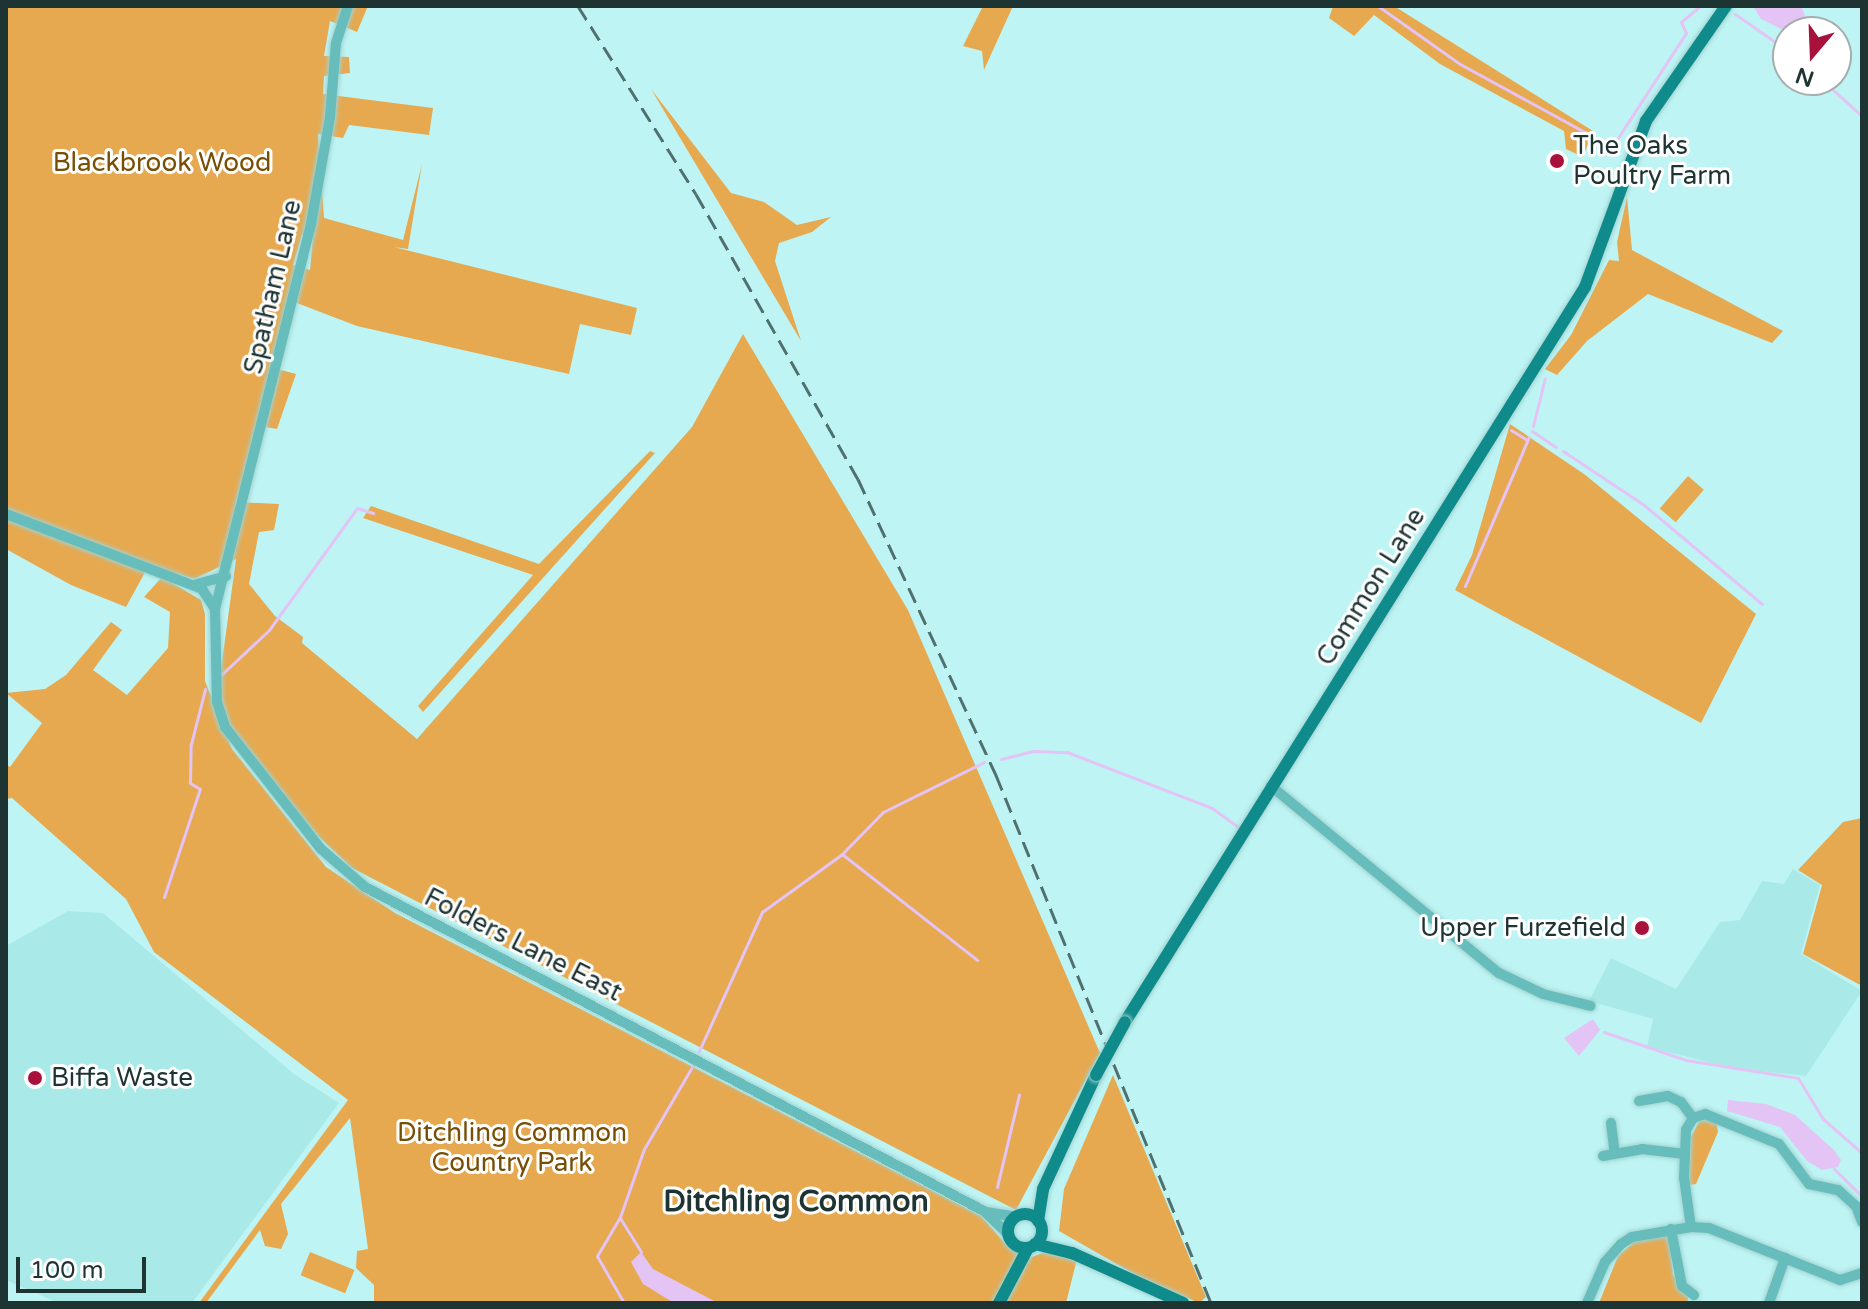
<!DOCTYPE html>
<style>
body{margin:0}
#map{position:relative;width:1868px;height:1309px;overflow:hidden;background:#bef5f4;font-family:"Varela Round",sans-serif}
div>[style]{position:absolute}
.built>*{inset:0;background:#a9eae8}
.green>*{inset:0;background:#e6a950;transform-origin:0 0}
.water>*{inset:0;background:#e4c3f5}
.stream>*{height:3px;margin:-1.5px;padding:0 1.5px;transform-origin:1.5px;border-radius:1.5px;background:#e4c3f5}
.roads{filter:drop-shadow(0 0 2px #a1d2d1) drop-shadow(0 0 2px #a1d2d1)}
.minor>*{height:10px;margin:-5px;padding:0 5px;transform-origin:5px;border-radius:5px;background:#66bdbc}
.major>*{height:12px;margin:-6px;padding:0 6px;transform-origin:6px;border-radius:6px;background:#108b8b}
.major>.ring{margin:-6px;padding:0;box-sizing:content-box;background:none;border:12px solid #108b8b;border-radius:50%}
.rail>*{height:3px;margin-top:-1.5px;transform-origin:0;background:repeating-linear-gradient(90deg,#50706f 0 16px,transparent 0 24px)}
.bridges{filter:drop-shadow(0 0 2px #a1d2d1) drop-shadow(0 0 2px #a1d2d1)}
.major-bridge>*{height:12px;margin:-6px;padding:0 6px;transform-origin:6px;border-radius:6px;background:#108b8b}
.dots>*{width:22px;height:22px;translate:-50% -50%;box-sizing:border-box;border:4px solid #fff;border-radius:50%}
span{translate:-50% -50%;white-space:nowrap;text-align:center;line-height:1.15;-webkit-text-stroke:6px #fff;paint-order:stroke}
.poi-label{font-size:26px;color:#1e3433}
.left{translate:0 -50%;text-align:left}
.right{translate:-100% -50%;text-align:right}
.park-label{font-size:26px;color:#764e04}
.street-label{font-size:26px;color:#1e3433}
.quarter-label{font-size:30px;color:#1e3433;font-weight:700}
.frame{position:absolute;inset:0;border:8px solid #1e3433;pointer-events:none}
.north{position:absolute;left:1772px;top:16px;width:80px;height:80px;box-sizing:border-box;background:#fff;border:2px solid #a5aead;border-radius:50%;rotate:199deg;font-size:22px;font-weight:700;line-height:32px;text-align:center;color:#1e3433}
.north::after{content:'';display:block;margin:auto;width:28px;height:36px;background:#a8113b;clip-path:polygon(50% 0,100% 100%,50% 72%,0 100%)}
.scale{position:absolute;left:16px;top:1257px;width:130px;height:36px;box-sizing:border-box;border:4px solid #1e3433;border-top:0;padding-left:10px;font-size:24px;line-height:28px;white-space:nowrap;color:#1e3433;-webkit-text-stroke:6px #fff;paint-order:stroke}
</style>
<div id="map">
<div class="built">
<div style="clip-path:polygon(1793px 869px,1820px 885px,1801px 954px,1862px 991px,1806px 1076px,1733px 1068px,1647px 1047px,1653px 1019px,1589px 1001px,1611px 958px,1676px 989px,1720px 922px,1740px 920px,1762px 881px,1784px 884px)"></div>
<div style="clip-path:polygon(68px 911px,103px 913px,294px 1074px,339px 1103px,192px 1303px,58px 1303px,6px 1280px,6px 946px)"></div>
</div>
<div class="green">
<div style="clip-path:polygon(evenodd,6px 6px,368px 6px,357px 32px,330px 21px,324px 56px,349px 57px,350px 73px,324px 76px,323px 94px,433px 108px,429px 135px,349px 125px,343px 138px,318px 134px,324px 218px,403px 240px,422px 164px,408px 249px,394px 247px,637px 308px,631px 335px,580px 324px,569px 374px,357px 326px,289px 300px,277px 369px,296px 374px,277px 429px,260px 426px,236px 502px,279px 504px,274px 530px,259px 532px,249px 584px,275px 616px,303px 637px,302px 643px,417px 739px,692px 427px,743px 334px,908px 610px,1100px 1053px,1016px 1210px,352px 868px,318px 836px,229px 728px,222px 707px,221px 669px,236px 559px,194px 579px,149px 565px,126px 607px,71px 585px,6px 549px,6px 6px,302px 235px,313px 237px,310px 270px,293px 265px,302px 235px)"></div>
<div style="clip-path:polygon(983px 6px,1013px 6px,984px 70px,982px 51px,963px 46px)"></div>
<div style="clip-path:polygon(1333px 6px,1394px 6px,1593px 131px,1583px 157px,1566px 149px,1564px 131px,1440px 64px,1374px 15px,1354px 36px,1329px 18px)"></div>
<div style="clip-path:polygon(651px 89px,731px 193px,764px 202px,797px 225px,831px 217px,812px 232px,779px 243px,775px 261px,801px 341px)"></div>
<div style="clip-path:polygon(1627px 197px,1632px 250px,1783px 331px,1772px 343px,1648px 294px,1587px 341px,1557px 375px,1545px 369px,1571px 335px,1609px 260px,1619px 261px,1617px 242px)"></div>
<div style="clip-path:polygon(1510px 424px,1584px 474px,1756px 614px,1701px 723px,1455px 590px,1472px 555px)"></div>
<div style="clip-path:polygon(650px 451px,655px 453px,423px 712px,418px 706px,533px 575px,363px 518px,371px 506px,539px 564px)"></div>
<div style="left:1688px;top:476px;width:21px;height:43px;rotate:41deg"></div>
<div style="clip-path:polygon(162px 577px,201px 600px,205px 614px,205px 681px,232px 749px,326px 867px,395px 913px,981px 1216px,1009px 1248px,1029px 1258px,1045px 1252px,1077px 1259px,1066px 1303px,374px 1303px,374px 1285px,356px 1268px,357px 1251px,368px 1249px,350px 1118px,281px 1204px,288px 1234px,281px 1249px,265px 1246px,260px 1230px,206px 1303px,199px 1303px,348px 1100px,154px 952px,126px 899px,12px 798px,6px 799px,6px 764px,10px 767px,42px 723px,6px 693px,45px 689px,66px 675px,111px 622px,122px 630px,93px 670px,127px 695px,168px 648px,170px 612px,144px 597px)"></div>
<div style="clip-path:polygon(1862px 818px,1862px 986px,1803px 954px,1822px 885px,1798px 870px,1843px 822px)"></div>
<div style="clip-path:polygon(1113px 1075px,1206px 1297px,1199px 1303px,1136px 1275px,1059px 1231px,1064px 1189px)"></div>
<div style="clip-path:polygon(1709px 1119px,1716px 1121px,1718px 1132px,1696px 1184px,1689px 1185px,1691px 1137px,1699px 1122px)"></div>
<div style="clip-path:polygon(1668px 1234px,1673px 1275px,1689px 1295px,1687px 1303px,1599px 1303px,1618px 1256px,1634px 1242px)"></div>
<div style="left:310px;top:1252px;width:48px;height:25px;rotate:22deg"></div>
</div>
<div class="water">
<div style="clip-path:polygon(1753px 6px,1801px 6px,1807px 21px,1797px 32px,1785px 31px,1761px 19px)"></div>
<div style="clip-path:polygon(1593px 1019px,1600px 1030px,1579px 1056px,1564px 1038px)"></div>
<div style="clip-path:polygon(1728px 1100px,1766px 1104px,1795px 1115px,1834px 1150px,1841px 1160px,1838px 1167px,1822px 1170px,1807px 1161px,1780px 1127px,1727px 1111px)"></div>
<div style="clip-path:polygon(641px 1252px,653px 1269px,718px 1303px,674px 1303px,643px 1284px,631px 1262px)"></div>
</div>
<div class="stream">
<div style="left:1378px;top:6px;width:100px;rotate:35.3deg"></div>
<div style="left:1460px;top:64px;width:173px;rotate:28.6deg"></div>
<div style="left:1612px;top:147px;width:136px;rotate:-57deg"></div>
<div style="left:1686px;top:33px;width:12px;rotate:-114deg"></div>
<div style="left:1681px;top:22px;width:25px;rotate:-40deg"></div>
<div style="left:1735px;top:14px;width:65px;rotate:34.9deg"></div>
<div style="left:1822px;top:80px;width:54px;rotate:42deg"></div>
<div style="left:1533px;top:426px;width:49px;rotate:-76deg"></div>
<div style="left:1511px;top:430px;width:19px;rotate:32deg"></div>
<div style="left:1532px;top:431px;width:29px;rotate:34deg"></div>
<div style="left:1563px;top:451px;width:97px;rotate:33.7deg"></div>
<div style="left:1644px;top:505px;width:154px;rotate:40deg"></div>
<div style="left:1465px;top:586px;width:162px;rotate:-66.8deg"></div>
<div style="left:222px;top:674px;width:64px;rotate:-43.1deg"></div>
<div style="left:269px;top:630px;width:150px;rotate:-54.2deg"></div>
<div style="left:357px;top:508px;width:17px;rotate:17deg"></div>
<div style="left:1001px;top:759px;width:34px;rotate:-14deg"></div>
<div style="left:1034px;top:751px;width:33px;rotate:2deg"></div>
<div style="left:1067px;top:752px;width:155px;rotate:21.1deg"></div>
<div style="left:1212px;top:808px;width:34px;rotate:36deg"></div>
<div style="left:842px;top:854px;width:172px;rotate:38.1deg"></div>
<div style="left:164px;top:897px;width:114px;rotate:-71.6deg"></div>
<div style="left:200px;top:789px;width:12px;rotate:-149deg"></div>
<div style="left:190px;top:783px;width:39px;rotate:-89deg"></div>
<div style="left:191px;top:744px;width:57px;rotate:-75.7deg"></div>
<div style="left:1604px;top:1032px;width:87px;rotate:18.9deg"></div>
<div style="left:1686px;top:1060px;width:113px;rotate:9.1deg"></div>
<div style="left:1798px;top:1078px;width:48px;rotate:58.6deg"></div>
<div style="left:1823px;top:1119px;width:52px;rotate:41.1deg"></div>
<div style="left:699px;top:1051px;width:153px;rotate:-65.6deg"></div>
<div style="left:762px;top:912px;width:99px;rotate:-35.9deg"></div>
<div style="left:842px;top:854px;width:59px;rotate:-45.7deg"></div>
<div style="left:883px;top:812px;width:113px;rotate:-26.3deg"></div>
<div style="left:1834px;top:1169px;width:39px;rotate:44deg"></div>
<div style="left:997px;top:1187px;width:95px;rotate:-76.6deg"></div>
<div style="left:620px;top:1218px;width:40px;rotate:58deg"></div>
<div style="left:624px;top:1303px;width:54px;rotate:-119.9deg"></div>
<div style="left:597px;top:1256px;width:45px;rotate:-59.5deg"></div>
<div style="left:620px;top:1217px;width:72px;rotate:-70.6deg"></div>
<div style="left:644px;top:1149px;width:97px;rotate:-59.7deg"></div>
</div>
<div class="roads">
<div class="minor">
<div style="left:6px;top:514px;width:210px;rotate:20.9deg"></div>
<div style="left:202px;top:589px;width:24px;rotate:57deg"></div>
<div style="left:215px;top:609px;width:93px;rotate:88.8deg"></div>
<div style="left:217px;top:702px;width:26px;rotate:72deg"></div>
<div style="left:225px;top:727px;width:155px;rotate:51.8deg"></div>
<div style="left:321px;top:849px;width:58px;rotate:40.8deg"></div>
<div style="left:365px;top:887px;width:699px;rotate:27.63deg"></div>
<div style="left:984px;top:1211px;width:33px;rotate:44deg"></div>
<div style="left:197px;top:584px;width:30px;rotate:-15deg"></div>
<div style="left:215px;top:609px;width:397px;rotate:-76deg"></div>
<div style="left:311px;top:224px;width:109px;rotate:-79.9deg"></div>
<div style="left:330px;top:117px;width:74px;rotate:-85.4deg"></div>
<div style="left:336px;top:43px;width:39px;rotate:-72deg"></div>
<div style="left:1271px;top:786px;width:295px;rotate:39.4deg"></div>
<div style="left:1499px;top:973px;width:49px;rotate:25.5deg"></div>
<div style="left:1543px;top:994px;width:49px;rotate:14deg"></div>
<div style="left:1639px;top:1101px;width:29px;rotate:-10deg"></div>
<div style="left:1668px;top:1096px;width:14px;rotate:25deg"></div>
<div style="left:1681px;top:1102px;width:20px;rotate:53deg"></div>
<div style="left:1611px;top:1123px;width:31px;rotate:83deg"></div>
<div style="left:1603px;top:1156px;width:40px;rotate:-10deg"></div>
<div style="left:1642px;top:1149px;width:43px;rotate:6.6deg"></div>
<div style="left:986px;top:1212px;width:30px;rotate:9deg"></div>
<div style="left:1691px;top:1227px;width:49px;rotate:-98.1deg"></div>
<div style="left:1684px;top:1178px;width:48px;rotate:-87.6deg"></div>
<div style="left:1686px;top:1130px;width:14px;rotate:-60deg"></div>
<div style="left:1693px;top:1118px;width:13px;rotate:-18deg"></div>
<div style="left:1705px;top:1114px;width:80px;rotate:22.1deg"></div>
<div style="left:1779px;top:1144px;width:50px;rotate:53.1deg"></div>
<div style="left:1809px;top:1184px;width:30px;rotate:12deg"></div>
<div style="left:1838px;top:1190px;width:24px;rotate:42deg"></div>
<div style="left:1856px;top:1206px;width:17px;rotate:69deg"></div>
<div style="left:1671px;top:1229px;width:58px;rotate:79.1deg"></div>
<div style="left:1682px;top:1286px;width:15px;rotate:37deg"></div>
<div style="left:1587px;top:1303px;width:45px;rotate:-66.3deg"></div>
<div style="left:1605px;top:1262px;width:24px;rotate:-48deg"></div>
<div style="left:1621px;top:1244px;width:13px;rotate:-32deg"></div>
<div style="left:1632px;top:1237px;width:60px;rotate:-9.6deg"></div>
<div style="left:1691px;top:1227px;width:18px;rotate:3deg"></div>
<div style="left:1709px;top:1228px;width:141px;rotate:21.7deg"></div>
<div style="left:1840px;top:1280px;width:23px;rotate:-18deg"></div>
<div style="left:1769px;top:1303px;width:48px;rotate:-70.4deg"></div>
</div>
<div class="major">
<div style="left:1125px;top:1022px;width:867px;rotate:-57.96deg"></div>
<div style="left:1585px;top:287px;width:177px;rotate:-69.8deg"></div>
<div style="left:1646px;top:121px;width:140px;rotate:-55.2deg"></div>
<div class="ring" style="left:1008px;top:1214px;width:22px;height:22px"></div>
<div style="left:1038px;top:1221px;width:32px;rotate:-81deg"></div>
<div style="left:1043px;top:1189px;width:126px;rotate:-65.1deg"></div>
<div style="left:1035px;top:1244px;width:38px;rotate:14deg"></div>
<div style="left:1072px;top:1253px;width:122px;rotate:24.2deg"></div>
<div style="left:999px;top:1303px;width:62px;rotate:-62.2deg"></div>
</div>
</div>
<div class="rail">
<div style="left:578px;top:6px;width:222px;rotate:57.9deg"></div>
<div style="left:696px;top:194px;width:328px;rotate:60.4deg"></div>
<div style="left:858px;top:479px;width:327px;rotate:65deg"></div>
<div style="left:996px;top:775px;width:570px;rotate:67.84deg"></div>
</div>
<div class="bridges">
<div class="major-bridge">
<div style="left:1096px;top:1075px;width:60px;rotate:-61.3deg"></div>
</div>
</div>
<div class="dots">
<div style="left:1557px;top:161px;background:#a8113b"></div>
<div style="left:1642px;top:928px;background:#a8113b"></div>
<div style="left:35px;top:1078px;background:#a8113b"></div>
</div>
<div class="poi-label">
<span class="left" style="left:1573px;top:161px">The Oaks<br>Poultry Farm</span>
<span class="right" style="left:1626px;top:928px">Upper Furzefield</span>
<span class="left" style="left:51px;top:1078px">Biffa Waste</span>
</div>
<div class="park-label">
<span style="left:162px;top:163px">Blackbrook Wood</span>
<span style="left:512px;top:1148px">Ditchling Common<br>Country Park</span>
</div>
<div class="street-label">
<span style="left:273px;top:287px;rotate:-77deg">Spatham Lane</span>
<span style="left:1371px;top:587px;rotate:-58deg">Common Lane</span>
<span style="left:523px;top:945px;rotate:27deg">Folders Lane East</span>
</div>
<div class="quarter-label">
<span style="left:796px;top:1202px">Ditchling Common</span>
</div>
<div class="frame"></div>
<div class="north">N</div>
<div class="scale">100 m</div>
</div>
